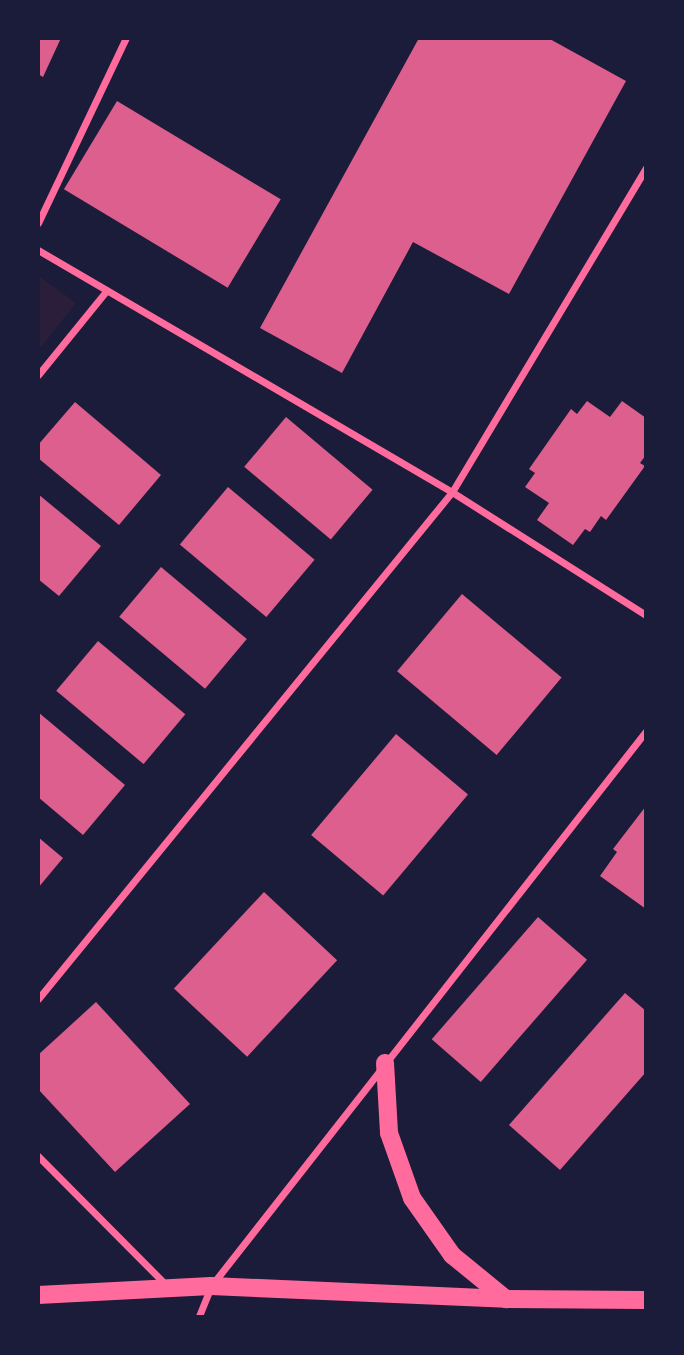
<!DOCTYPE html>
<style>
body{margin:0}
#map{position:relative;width:684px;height:1355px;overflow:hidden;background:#1b1b3a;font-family:Helvetica,sans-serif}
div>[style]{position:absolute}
.green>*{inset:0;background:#2a1e3b}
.building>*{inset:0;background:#dd5f8e;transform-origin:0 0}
.minor>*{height:7px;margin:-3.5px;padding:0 3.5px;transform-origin:3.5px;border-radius:3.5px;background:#ff6b9d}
.primary>*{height:18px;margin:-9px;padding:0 9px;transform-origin:9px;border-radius:9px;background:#ff6b9d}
span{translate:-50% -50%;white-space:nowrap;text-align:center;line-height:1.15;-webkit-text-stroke:5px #1b1b3a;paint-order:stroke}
.frame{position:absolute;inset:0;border:40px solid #1b1b3a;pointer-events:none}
</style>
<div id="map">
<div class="green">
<div style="clip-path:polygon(39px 276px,76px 303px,39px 350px)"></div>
</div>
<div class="building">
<div style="clip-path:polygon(38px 38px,61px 38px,43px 77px,38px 74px)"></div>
<div style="clip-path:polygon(419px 38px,548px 38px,626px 81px,509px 294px,413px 242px,342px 373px,260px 328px)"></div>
<div style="left:117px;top:101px;width:191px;height:103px;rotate:31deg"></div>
<div style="clip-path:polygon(587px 401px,610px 417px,622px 401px,646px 418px,646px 455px,640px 463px,645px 466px,606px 520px,601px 516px,590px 532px,585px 529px,573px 545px,537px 520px,549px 503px,525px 487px,535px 473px,529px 469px,571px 409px,577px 414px)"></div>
<div style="clip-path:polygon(75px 402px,161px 475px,119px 525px,38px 458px,38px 445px)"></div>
<div style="left:286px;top:417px;width:113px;height:65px;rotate:40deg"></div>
<div style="left:228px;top:487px;width:113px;height:75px;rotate:40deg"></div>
<div style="clip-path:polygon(38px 494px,101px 546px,59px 596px,38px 579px)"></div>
<div style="left:161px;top:567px;width:112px;height:65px;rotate:40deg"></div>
<div style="left:462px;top:594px;width:130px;height:101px;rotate:40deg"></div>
<div style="left:98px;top:641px;width:114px;height:65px;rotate:40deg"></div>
<div style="clip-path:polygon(38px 712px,125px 785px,83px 835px,38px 797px)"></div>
<div style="left:396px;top:734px;width:94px;height:132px;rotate:40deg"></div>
<div style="clip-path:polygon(646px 806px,646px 909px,600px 876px,617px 852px,613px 849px)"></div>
<div style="clip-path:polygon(38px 837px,63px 858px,38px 888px)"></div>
<div style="left:264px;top:892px;width:100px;height:132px;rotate:43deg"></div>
<div style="left:538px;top:917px;width:65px;height:162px;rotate:41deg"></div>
<div style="clip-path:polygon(625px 993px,646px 1011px,646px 1072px,560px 1170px,509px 1125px)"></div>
<div style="clip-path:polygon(96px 1002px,190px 1104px,115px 1172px,38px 1089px,38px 1055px)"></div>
</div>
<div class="minor">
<div style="left:38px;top:223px;width:205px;rotate:-64.6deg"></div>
<div style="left:38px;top:250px;width:480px;rotate:30.3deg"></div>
<div style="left:452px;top:492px;width:230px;rotate:32.4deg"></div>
<div style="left:38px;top:375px;width:109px;rotate:-50.9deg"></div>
<div style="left:38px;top:999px;width:655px;rotate:-50.77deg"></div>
<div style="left:452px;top:492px;width:378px;rotate:-59.1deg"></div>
<div style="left:38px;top:1156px;width:182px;rotate:45.2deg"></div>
<div style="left:199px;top:1316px;width:32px;rotate:-68deg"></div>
<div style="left:211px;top:1286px;width:705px;rotate:-51.91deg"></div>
</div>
<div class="primary">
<div style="left:385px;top:1063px;width:70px;rotate:86.7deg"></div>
<div style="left:389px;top:1133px;width:69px;rotate:70.5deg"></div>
<div style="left:412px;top:1198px;width:70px;rotate:54.9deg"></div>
<div style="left:452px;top:1255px;width:70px;rotate:39.2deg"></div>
<div style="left:38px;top:1295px;width:173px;rotate:-3deg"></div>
<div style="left:211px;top:1286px;width:295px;rotate:2.5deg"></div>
<div style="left:506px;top:1299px;width:140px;rotate:0.4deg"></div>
</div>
<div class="frame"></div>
</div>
